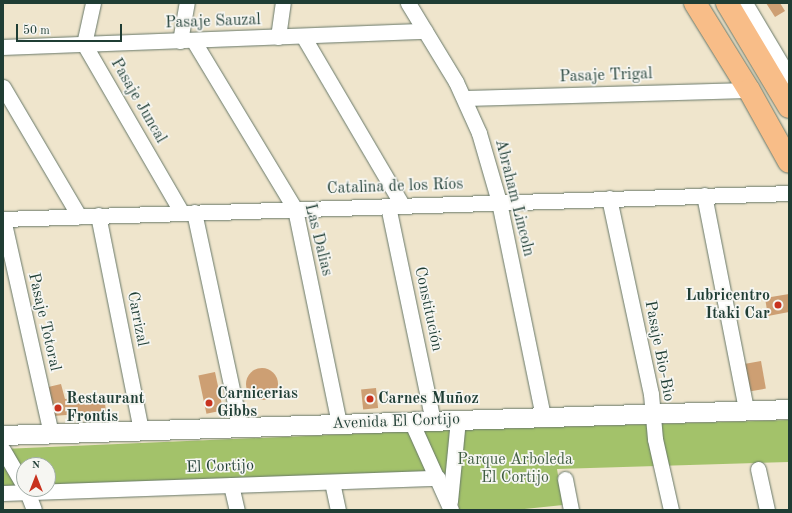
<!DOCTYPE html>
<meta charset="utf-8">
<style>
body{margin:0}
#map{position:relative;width:792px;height:513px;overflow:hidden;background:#efe5cc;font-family:"Old Standard TT",serif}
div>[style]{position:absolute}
.green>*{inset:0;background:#a3c26a}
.building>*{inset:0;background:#cd9f73;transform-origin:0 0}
.round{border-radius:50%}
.roads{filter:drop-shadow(0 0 1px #687869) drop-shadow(0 0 1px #687869)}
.minor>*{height:15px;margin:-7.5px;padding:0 7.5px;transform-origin:7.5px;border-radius:7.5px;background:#fff}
.tertiary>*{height:19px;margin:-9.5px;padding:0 9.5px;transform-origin:9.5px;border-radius:9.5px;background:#fff}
.primary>*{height:22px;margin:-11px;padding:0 11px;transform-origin:11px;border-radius:11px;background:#f8bd88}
.dots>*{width:11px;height:11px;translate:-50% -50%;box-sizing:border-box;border:2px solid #f6f6f2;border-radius:50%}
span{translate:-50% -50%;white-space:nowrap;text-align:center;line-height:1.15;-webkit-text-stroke:3.5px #f6f6f2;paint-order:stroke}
.street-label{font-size:16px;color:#1f3d34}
.poi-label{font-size:16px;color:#1f3d34;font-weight:700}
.right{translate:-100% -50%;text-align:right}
.left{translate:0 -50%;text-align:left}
.park-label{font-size:16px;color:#405e42}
.frame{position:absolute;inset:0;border:4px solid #1f3d34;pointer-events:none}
.north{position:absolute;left:16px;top:457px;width:40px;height:40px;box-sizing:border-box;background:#f6f6f2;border:1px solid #a0aca6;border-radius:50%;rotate:0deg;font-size:11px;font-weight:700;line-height:16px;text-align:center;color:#1f3d34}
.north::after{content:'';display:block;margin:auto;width:14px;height:18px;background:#c8321e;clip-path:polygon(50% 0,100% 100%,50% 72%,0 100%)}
.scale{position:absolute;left:16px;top:24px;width:106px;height:18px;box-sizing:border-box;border:2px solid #1f3d34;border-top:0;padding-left:5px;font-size:12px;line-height:14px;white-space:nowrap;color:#1f3d34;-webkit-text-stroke:3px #f6f6f2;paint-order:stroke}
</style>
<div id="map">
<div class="green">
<div style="clip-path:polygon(789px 420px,789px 462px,557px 469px,563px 505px,515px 510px,459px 510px,455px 479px,48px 486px,48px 465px,24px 465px,24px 487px,3px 487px,3px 449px,421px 431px)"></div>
</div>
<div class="building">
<div style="clip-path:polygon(766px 3px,780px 3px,785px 11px,775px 17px)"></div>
<div style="clip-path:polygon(789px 294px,789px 312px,768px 316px,765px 298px)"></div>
<div style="left:761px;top:361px;width:28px;height:17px;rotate:80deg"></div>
<div class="round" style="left:246px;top:368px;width:32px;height:32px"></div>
<div style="left:215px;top:372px;width:39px;height:17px;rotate:78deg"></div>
<div style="clip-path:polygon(61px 384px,65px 399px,104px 394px,106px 412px,53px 416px,44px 388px)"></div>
<div style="left:376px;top:388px;width:20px;height:15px;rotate:84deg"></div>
</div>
<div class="roads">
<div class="minor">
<div style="left:93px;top:3px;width:42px;rotate:102.4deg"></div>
<div style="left:84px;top:44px;width:195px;rotate:59.9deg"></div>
<div style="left:408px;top:3px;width:92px;rotate:58.7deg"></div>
<div style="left:456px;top:82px;width:56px;rotate:65.7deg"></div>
<div style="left:479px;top:133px;width:72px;rotate:73.8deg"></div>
<div style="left:499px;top:202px;width:219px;rotate:78.4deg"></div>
<div style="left:745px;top:3px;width:86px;rotate:59.3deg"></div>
<div style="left:303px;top:36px;width:196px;rotate:59.6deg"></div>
<div style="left:278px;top:37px;width:34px;rotate:-82deg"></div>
<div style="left:193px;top:40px;width:197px;rotate:58.9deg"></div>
<div style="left:295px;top:209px;width:219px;rotate:78.4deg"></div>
<div style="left:180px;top:41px;width:39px;rotate:-80deg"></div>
<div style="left:3px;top:47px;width:422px;rotate:-2.2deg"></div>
<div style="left:3px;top:87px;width:150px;rotate:59.5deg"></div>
<div style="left:465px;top:98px;width:284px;rotate:-1.6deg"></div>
<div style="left:704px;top:195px;width:219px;rotate:78.9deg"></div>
<div style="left:609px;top:198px;width:200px;rotate:77.9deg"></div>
<div style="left:651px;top:394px;width:45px;rotate:84.9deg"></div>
<div style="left:655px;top:439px;width:73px;rotate:77.3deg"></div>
<div style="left:388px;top:206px;width:220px;rotate:78.2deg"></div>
<div style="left:194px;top:212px;width:220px;rotate:77.9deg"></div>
<div style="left:98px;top:215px;width:220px;rotate:78.7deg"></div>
<div style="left:3px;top:219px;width:786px;rotate:-1.89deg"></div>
<div style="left:3px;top:219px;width:220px;rotate:77.4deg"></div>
<div style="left:411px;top:421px;width:98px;rotate:65.8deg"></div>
<div style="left:3px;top:450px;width:42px;rotate:59.7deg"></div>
<div style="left:758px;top:469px;width:42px;rotate:77.6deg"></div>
<div style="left:565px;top:479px;width:32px;rotate:79deg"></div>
<div style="left:332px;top:482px;width:29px;rotate:78deg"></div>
<div style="left:231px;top:485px;width:26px;rotate:77deg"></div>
<div style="left:26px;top:489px;width:22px;rotate:69deg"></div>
<div style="left:3px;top:493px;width:435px;rotate:-2deg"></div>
<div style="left:450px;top:501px;width:81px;rotate:-84.4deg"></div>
</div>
<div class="tertiary">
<div style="left:3px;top:435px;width:786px;rotate:-1.89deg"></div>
</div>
<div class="primary">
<div style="left:695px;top:3px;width:102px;rotate:58.2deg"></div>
<div style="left:749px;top:90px;width:82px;rotate:60.9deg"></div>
<div style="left:727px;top:3px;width:121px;rotate:59.2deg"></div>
</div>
</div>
<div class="dots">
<div style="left:778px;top:305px;background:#c8321e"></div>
<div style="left:370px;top:399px;background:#c8321e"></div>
<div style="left:209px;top:403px;background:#c8321e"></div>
<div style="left:58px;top:408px;background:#c8321e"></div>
</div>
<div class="street-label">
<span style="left:213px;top:22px;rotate:-2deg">Pasaje Sauzal</span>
<span style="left:606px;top:76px;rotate:-2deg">Pasaje Trigal</span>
<span style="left:138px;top:101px;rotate:60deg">Pasaje Juncal</span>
<span style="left:395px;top:187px;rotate:-2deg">Catalina de los Ríos</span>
<span style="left:514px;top:198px;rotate:76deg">Abraham Lincoln</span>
<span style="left:318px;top:240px;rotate:76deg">Las Dalias</span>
<span style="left:428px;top:309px;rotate:78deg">Constitución</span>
<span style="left:137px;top:319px;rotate:79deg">Carrizal</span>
<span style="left:44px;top:322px;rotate:77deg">Pasaje Totoral</span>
<span style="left:659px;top:351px;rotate:79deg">Pasaje Bio-Bio</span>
<span style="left:396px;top:422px;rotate:-2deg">Avenida El Cortijo</span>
<span style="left:220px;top:467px;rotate:-2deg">El Cortijo</span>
</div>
<div class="poi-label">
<span class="right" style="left:770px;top:305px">Lubricentro<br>Itaki Car</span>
<span class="left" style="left:217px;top:403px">Carnicerias<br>Gibbs</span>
<span class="left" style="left:66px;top:408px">Restaurant<br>Frontis</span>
<span class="left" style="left:378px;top:399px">Carnes Muñoz</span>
</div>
<div class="park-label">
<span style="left:515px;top:469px">Parque Arboleda<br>El Cortijo</span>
</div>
<div class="frame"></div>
<div class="north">N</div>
<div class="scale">50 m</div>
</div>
